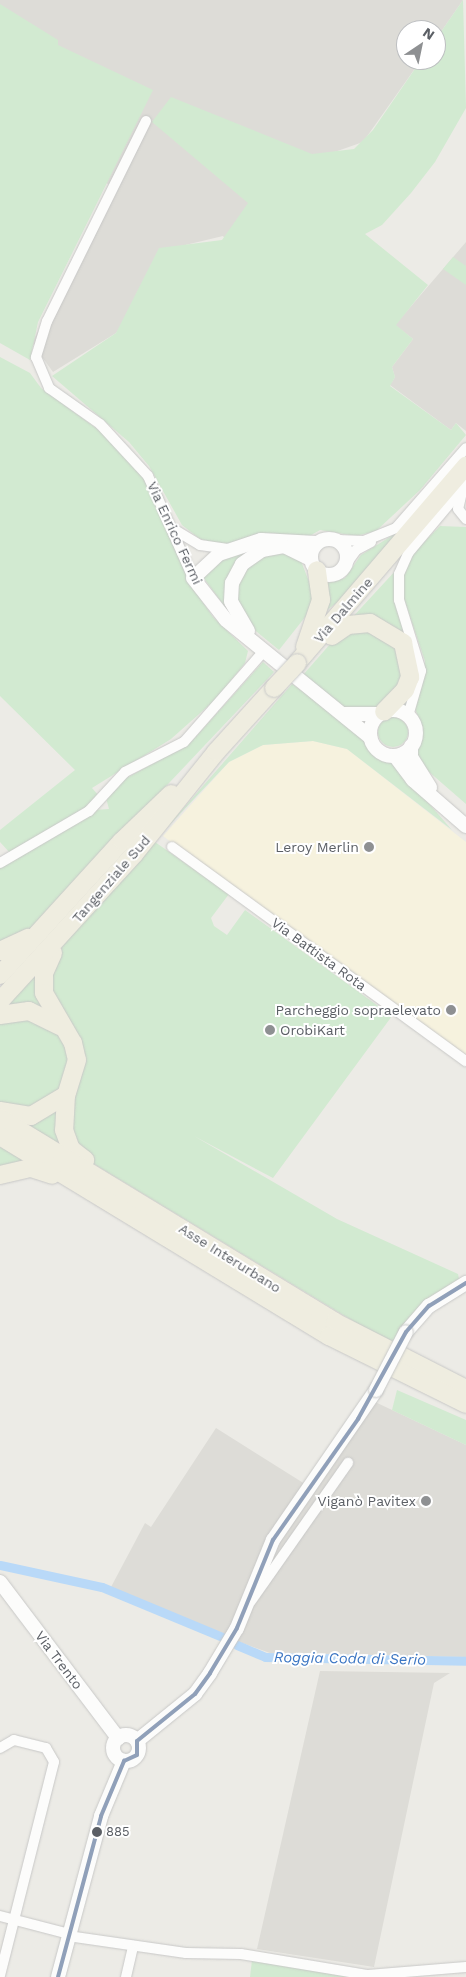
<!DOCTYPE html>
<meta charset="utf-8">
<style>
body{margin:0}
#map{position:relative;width:466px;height:1977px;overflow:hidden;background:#ecebe6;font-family:"Work Sans",sans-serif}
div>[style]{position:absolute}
.commercial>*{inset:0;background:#f6f2de}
.industrial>*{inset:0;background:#dddcd7}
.green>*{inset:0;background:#d2ead1}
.round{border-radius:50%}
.canal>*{height:9px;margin:-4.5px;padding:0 4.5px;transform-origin:4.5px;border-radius:4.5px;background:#b9d9f8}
.roads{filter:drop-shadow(0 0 1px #c8c8c7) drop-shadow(0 0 1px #c8c8c7)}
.street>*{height:10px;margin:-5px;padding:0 5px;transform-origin:5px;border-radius:5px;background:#fcfcfb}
.secondary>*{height:14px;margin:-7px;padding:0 7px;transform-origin:7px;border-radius:7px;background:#fcfcfb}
.secondary>.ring{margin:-7px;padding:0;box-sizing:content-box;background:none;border:14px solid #fcfcfb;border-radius:50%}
.highway>*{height:18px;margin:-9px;padding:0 9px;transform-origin:9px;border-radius:9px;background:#efede0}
.bridges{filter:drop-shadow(0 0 1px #c8c9c8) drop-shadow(0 0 1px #c8c9c8)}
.secondary-bridge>*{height:14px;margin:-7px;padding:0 7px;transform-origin:7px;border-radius:7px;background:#fcfcfb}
.highway-bridge>*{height:18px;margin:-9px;padding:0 9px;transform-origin:9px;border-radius:9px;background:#efede0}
.bus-1>*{height:4px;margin:-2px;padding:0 2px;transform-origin:2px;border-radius:2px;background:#90a0b9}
.dots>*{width:14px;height:14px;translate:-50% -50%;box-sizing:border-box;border:2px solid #fff;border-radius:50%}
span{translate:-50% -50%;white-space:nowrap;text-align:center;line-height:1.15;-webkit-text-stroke:4px #fff;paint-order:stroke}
.bus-label{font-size:13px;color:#5b5f65}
.left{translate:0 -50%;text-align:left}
.street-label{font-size:14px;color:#5b5f65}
.poi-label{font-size:14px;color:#5b5f65}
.right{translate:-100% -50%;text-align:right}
.water-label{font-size:15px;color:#3a75c3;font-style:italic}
.north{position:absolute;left:396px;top:20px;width:50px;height:50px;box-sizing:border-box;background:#fff;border:1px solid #bdbfc1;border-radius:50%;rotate:34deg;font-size:14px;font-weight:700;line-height:20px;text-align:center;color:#5b5f65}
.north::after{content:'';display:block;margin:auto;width:18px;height:22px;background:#8e9092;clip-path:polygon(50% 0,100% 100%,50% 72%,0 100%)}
</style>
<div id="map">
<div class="commercial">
<div style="clip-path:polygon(313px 741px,347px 749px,466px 842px,466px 1058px,163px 836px,229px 762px,263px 745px)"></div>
</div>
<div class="industrial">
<div style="clip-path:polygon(0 0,463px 0,436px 39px,436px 30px,406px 30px,406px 60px,421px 60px,363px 142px,326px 155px,228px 243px,223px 236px,177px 247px,116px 333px,53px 372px,32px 343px,113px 186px,0 139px)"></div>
<div style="clip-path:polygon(466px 242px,466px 431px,456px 423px,451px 430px,390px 385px,395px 377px,392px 367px,413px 339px,395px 325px)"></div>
<div style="clip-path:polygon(373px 1401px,466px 1445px,466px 1657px,270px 1653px,234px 1640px,274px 1542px)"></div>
<div style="clip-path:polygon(216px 1428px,305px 1484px,227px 1636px,111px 1587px,145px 1523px,151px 1527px)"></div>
<div style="clip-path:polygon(320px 1671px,450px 1673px,434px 1683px,374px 1967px,257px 1949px)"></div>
</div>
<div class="green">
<div style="clip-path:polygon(463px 0,466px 108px,435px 162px,411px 193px,382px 225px,365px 234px,428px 285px,396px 325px,413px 339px,392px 367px,395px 377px,390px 386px,451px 430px,456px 423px,466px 435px,420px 490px,376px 531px,356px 536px,320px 530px,306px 538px,271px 533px,229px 546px,200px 539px,182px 525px,149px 466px,129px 442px,52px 376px,116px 333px,159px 248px,222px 240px,248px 203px,152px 122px,171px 97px,312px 154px,354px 149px,373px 130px,421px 60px,436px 60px,436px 39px)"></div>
<div style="clip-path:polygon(0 4px,58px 40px,58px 45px,153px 90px,38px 322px,30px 360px,0 343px)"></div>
<div style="clip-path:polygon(453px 257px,466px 266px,466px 285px,443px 269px)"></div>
<div style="clip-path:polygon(0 357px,30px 373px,41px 388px,115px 442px,136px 466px,154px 494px,191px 585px,213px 617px,248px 651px,245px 663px,216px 699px,171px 739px,92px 788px,99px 796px,88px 808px,11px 854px,0 842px,0 830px,75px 770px,0 696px)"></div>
<div style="clip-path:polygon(440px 526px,466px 527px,466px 804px,420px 764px,416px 751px,423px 728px,415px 709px,425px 661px,402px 593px,403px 576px,414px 552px)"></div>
<div style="clip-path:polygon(401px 530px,343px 598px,327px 610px,324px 584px,345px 578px,361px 555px)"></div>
<div style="clip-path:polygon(250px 547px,242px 558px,233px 618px,203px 577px,208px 567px)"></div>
<div style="clip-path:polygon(272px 550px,299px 556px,317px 602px,279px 650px,246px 623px,236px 593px,242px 570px)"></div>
<div style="clip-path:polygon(397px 569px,395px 583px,416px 651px,410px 698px,405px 707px,399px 704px,412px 651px,349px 621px)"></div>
<div style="clip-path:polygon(353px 626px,391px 635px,406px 678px,376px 709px,343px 708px,303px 675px,338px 635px)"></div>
<div style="clip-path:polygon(263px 662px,274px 672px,31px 929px,0 945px,0 866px,95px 810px,109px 809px,106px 798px,123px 780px,190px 743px)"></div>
<div style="clip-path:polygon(292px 684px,364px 732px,370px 748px,391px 760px,452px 830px,347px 749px,313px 741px,263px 745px,229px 762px,161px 834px)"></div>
<div class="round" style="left:378px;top:717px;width:30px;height:30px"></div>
<div style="clip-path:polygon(155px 842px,229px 894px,211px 918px,214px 926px,227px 935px,245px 910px,392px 1016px,273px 1178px,194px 1136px,337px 1219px,458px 1274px,459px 1279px,420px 1305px,391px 1344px,94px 1164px,74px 1143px,67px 1117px,82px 1071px,50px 996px,50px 968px,65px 942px)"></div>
<div style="clip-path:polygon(39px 966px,52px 1016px,2px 1008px)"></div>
<div style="clip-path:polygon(18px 1015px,58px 1032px,70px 1051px,65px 1087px,40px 1108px,0 1107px,0 1020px)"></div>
<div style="clip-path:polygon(57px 1107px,67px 1149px,21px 1121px)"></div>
<div style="clip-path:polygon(0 1142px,37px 1164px,0 1170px)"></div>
<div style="clip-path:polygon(397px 1390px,466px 1420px,466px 1445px,392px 1410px)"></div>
<div style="clip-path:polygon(252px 1960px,359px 1977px,250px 1977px)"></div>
</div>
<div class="canal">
<div style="left:0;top:1565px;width:104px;rotate:12.2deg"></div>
<div style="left:102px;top:1587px;width:130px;rotate:22.6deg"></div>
<div style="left:237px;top:1645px;width:30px;rotate:23deg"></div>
<div style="left:265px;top:1657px;width:201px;rotate:1.1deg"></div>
</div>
<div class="roads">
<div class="street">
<div style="left:146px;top:121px;width:223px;rotate:116.3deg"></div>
<div style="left:47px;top:321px;width:38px;rotate:107deg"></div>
<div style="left:36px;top:357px;width:34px;rotate:67deg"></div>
<div style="left:49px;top:388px;width:62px;rotate:35.2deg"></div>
<div style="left:100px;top:424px;width:71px;rotate:47.3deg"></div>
<div style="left:148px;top:476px;width:111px;rotate:66.2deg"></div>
<div style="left:462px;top:492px;width:17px;rotate:103deg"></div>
<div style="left:458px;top:509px;width:13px;rotate:51deg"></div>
<div style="left:175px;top:530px;width:29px;rotate:31deg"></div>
<div style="left:200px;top:545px;width:28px;rotate:8deg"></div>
<div style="left:338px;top:540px;width:26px;rotate:2deg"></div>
<div style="left:364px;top:541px;width:35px;rotate:-22deg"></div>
<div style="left:396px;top:528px;width:106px;rotate:-48.8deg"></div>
<div style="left:346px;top:564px;width:17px;rotate:-54deg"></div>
<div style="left:356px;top:550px;width:17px;rotate:-28deg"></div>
<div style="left:408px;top:716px;width:47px;rotate:-73.9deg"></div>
<div style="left:421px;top:671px;width:74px;rotate:-107.2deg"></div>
<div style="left:399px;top:600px;width:26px;rotate:-90deg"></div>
<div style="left:399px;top:574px;width:24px;rotate:-66deg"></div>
<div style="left:409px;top:552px;width:89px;rotate:-50deg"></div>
<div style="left:172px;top:847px;width:364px;rotate:36.1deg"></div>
<div style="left:0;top:863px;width:103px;rotate:-30.3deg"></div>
<div style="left:89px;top:811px;width:53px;rotate:-47.3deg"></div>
<div style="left:125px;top:772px;width:66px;rotate:-27deg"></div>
<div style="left:184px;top:742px;width:120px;rotate:-48.7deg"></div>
<div style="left:251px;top:1601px;width:169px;rotate:-54.9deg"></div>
<div style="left:0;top:1748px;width:16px;rotate:-30deg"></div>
<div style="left:14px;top:1740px;width:33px;rotate:14deg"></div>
<div style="left:46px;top:1748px;width:16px;rotate:60deg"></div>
<div style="left:54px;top:1762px;width:220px;rotate:104.2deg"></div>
<div style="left:0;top:1916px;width:71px;rotate:14.6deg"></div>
<div style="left:68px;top:1936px;width:119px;rotate:8.2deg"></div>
<div style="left:186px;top:1953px;width:55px;rotate:1deg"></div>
<div style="left:241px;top:1954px;width:129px;rotate:9.4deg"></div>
<div style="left:368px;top:1975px;width:98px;rotate:-4.7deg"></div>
<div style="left:126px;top:1977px;width:32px;rotate:-77deg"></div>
</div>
<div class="secondary">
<div class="ring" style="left:311px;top:539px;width:22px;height:22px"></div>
<div style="left:316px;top:543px;width:55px;rotate:-176.9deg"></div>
<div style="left:261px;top:540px;width:44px;rotate:161.6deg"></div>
<div style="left:219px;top:554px;width:35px;rotate:137deg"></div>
<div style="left:193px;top:578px;width:53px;rotate:51.8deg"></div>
<div style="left:226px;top:620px;width:186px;rotate:39.1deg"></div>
<div style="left:248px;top:631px;width:34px;rotate:-120deg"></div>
<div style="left:231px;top:601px;width:18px;rotate:-87deg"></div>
<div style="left:232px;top:583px;width:21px;rotate:-62deg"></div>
<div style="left:242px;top:564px;width:24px;rotate:-35deg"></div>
<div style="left:262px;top:550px;width:22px;rotate:-10deg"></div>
<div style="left:284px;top:546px;width:30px;rotate:26deg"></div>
<div class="ring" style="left:370px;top:710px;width:32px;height:32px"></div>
<div style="left:343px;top:714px;width:37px"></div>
<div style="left:411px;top:746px;width:11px;rotate:90deg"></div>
<div style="left:411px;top:757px;width:36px;rotate:58deg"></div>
<div style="left:395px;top:756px;width:30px;rotate:53deg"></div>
<div style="left:413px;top:780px;width:70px;rotate:41deg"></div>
<div style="left:406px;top:1332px;width:35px;rotate:-49deg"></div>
<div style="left:429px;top:1306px;width:44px;rotate:-31.9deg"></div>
<div style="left:0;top:1582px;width:196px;rotate:52.9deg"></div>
<div class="ring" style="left:113px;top:1735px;width:12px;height:12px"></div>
<div style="left:137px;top:1741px;width:75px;rotate:-39deg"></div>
<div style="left:195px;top:1694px;width:26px;rotate:-54deg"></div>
<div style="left:210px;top:1673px;width:52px;rotate:-59deg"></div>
<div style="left:237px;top:1628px;width:95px;rotate:-67.8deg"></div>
<div style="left:273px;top:1540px;width:182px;rotate:-55.5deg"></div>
<div style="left:58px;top:1977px;width:167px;rotate:-75deg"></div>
<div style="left:101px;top:1816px;width:60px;rotate:-67.3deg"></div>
</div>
<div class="highway">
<div style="left:332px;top:636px;width:19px;rotate:-35deg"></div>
<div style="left:348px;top:625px;width:22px;rotate:-5deg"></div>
<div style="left:370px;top:623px;width:39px;rotate:31deg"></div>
<div style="left:403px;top:643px;width:35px;rotate:78deg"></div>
<div style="left:410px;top:677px;width:14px;rotate:111deg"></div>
<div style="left:405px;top:690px;width:30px;rotate:134deg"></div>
<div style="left:305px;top:647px;width:50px;rotate:-71.2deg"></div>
<div style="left:321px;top:600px;width:30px;rotate:-98deg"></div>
<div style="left:297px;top:663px;width:260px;rotate:-49.4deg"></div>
<div style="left:0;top:951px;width:31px;rotate:-25deg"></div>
<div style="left:53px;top:953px;width:22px;rotate:114deg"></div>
<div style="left:44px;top:973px;width:20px;rotate:90deg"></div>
<div style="left:44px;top:993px;width:58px;rotate:59.9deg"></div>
<div style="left:73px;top:1043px;width:17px;rotate:77deg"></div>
<div style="left:77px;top:1060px;width:37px;rotate:107deg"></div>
<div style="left:66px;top:1095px;width:35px;rotate:93deg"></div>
<div style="left:64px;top:1130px;width:20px;rotate:70deg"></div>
<div style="left:71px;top:1149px;width:18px;rotate:38deg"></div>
<div style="left:0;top:975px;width:181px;rotate:-47.7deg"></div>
<div style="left:122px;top:841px;width:68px;rotate:-43.8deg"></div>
<div style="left:0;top:1001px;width:200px;rotate:-47.6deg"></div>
<div style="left:135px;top:853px;width:129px;rotate:-51.3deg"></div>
<div style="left:216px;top:752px;width:86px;rotate:-47.8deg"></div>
<div style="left:0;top:1015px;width:29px;rotate:-8deg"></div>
<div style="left:29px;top:1011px;width:34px;rotate:26deg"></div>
<div style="left:0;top:1111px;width:31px;rotate:9deg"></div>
<div style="left:31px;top:1116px;width:41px;rotate:-31deg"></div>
<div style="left:0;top:1118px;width:392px;rotate:31.3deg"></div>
<div style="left:335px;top:1322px;width:147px;rotate:27.1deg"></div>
<div style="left:0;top:1136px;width:385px;rotate:31.3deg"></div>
<div style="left:329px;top:1336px;width:153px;rotate:26.4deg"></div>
<div style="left:0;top:1175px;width:32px;rotate:-13deg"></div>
<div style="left:31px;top:1168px;width:22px;rotate:18deg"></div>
</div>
</div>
<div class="bridges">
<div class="secondary-bridge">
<div style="left:376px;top:1390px;width:65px;rotate:-62.7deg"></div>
</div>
<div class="highway-bridge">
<div style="left:274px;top:688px;width:34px;rotate:-47deg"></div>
</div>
</div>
<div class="bus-1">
<div style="left:58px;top:1977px;width:167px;rotate:-75deg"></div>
<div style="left:101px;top:1816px;width:60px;rotate:-67.3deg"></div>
<div style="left:124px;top:1761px;width:14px;rotate:-25deg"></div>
<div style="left:137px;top:1755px;width:14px;rotate:-90deg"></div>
<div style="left:137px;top:1741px;width:75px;rotate:-39deg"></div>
<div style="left:195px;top:1694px;width:26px;rotate:-54deg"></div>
<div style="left:210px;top:1673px;width:52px;rotate:-59deg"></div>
<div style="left:237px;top:1628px;width:95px;rotate:-67.8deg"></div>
<div style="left:273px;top:1540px;width:148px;rotate:-54.9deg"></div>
<div style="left:358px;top:1419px;width:99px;rotate:-61.1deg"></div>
<div style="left:406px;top:1332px;width:35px;rotate:-49deg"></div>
<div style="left:429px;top:1306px;width:44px;rotate:-31.9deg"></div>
</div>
<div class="dots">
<div style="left:369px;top:847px;background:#8e9092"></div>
<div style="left:451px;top:1010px;background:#8e9092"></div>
<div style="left:270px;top:1030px;background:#8e9092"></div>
<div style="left:426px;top:1501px;background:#8e9092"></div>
<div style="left:97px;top:1832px;background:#5b5f65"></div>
</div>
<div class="bus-label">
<span class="left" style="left:106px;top:1832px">885</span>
</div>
<div class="street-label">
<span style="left:175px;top:533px;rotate:65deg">Via Enrico Fermi</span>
<span style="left:343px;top:610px;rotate:-49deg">Via Dalmine</span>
<span style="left:111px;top:879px;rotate:-49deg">Tangenziale Sud</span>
<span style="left:319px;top:954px;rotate:36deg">Via Battista Rota</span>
<span style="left:230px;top:1258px;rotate:32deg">Asse Interurbano</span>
<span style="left:59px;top:1660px;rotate:53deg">Via Trento</span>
</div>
<div class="poi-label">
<span class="right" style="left:359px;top:847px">Leroy Merlin</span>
<span class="right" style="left:441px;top:1010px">Parcheggio sopraelevato</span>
<span class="left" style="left:280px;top:1030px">OrobiKart</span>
<span class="right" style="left:416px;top:1501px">Viganò Pavitex</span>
</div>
<div class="water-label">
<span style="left:350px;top:1659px;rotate:1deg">Roggia Coda di Serio</span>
</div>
<div class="north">N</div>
</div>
